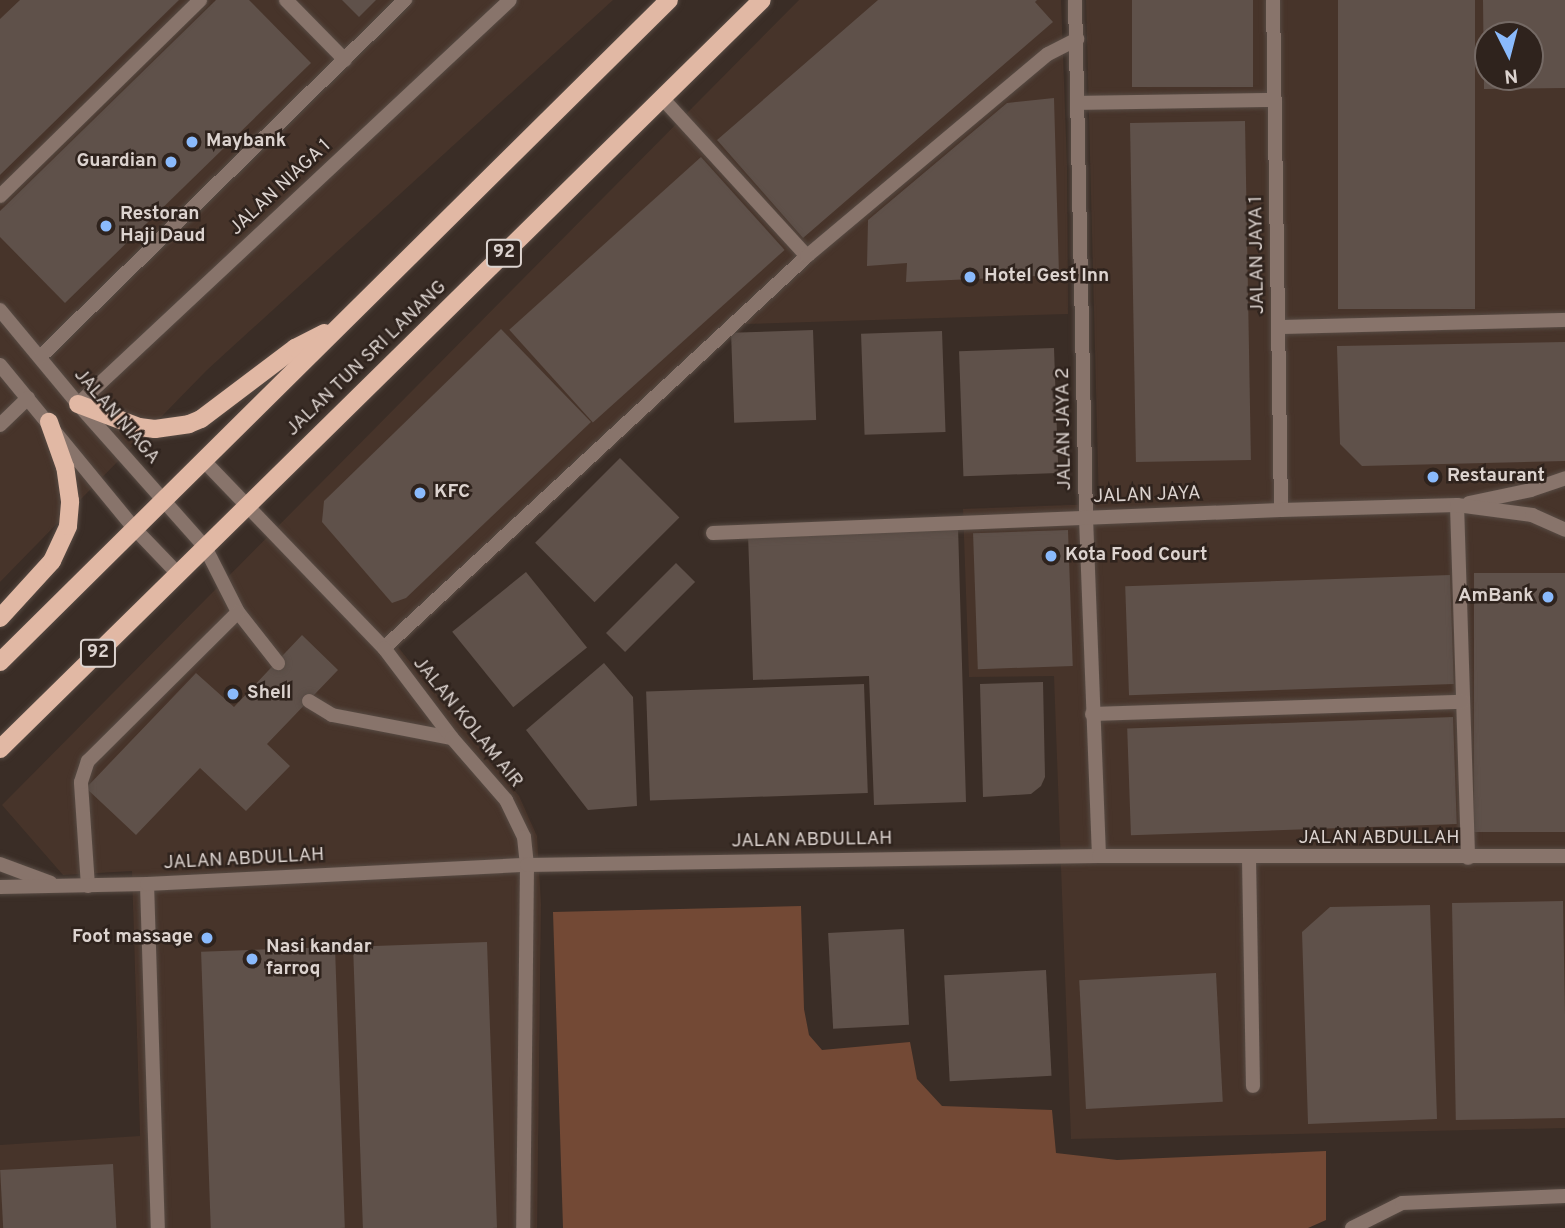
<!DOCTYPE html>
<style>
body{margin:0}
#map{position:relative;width:1565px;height:1228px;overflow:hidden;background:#3a2d26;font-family:Overpass,sans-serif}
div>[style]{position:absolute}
.built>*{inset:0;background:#47342a}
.forest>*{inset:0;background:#734935}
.building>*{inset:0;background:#5f514a;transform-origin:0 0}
.roads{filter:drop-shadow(0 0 2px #574b44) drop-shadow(0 0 2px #574b44)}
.lane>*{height:14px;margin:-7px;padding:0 7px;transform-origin:7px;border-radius:7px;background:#88746b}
.street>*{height:14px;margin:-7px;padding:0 7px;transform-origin:7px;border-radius:7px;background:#88746b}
.primary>*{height:18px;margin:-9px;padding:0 9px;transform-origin:9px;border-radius:9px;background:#e1b8a4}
.dots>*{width:19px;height:19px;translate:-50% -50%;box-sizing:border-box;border:4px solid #2f231d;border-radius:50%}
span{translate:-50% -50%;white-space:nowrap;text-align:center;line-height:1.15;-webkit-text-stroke:5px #2f231d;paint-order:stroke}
.shield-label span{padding:2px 5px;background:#2f231d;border:2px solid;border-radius:5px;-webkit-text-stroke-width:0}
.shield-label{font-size:18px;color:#dcd3cf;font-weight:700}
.poi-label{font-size:19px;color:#dcd3cf;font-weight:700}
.left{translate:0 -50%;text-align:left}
.right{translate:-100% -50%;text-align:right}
.street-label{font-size:19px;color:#dcd3cf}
.north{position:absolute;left:1474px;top:21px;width:70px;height:70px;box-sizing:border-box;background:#2f231d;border:2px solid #746964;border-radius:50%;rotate:174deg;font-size:19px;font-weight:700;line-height:28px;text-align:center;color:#dcd3cf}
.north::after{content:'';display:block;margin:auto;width:24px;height:32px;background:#8abafc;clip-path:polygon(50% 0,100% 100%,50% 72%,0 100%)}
</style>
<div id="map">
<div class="built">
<div style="clip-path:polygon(0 0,613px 0,207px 370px,0 582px)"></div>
<div style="clip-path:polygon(799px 0,1061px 0,1067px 165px,1068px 314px,745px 324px,398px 647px,519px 796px,537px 836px,541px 904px,537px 1228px,0 1228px,0 1145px,140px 1136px,132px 871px,63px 875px,2px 805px)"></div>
<div style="clip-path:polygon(evenodd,1086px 0,1565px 0,1565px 1128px,1071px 1139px,1054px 676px,969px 677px,963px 509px,1099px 504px,1086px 0,1488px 35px,1530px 35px,1530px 77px,1488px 77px,1488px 35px)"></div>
</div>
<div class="forest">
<div style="clip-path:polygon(801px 906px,804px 1009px,809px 1035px,822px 1050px,910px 1042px,917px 1079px,942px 1106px,1052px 1110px,1056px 1153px,1117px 1160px,1326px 1151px,1326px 1220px,1308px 1228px,563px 1228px,553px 912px)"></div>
</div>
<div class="building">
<div style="clip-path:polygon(20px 0,179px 0,0 175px,0 19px)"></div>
<div style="clip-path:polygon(216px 0,249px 0,311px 63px,65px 303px,0 237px,0 211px)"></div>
<div style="clip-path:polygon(342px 0,376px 0,359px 17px)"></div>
<div style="clip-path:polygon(878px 0,1037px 0,1035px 2px,1053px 22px,803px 238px,717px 140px)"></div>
<div style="left:1132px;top:0;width:121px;height:87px"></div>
<div style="left:1338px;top:0;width:137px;height:309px"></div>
<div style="clip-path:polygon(evenodd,1483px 0,1565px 0,1565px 88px,1484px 89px,1483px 0,1488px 35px,1530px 35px,1530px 77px,1488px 77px,1488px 35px)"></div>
<div style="clip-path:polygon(1054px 98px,1059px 275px,906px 282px,907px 263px,867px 266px,868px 220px,1007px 103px)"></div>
<div style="left:1245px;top:121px;width:339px;height:115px;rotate:89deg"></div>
<div style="left:701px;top:157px;width:125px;height:258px;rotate:48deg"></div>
<div style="clip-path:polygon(501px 329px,591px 422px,406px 598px,392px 603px,322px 522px,324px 501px)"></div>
<div style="left:813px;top:330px;width:90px;height:82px;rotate:88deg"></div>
<div style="left:942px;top:331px;width:101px;height:81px;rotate:88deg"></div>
<div style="clip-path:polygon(1565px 342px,1565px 461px,1362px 466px,1340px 444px,1337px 346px)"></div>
<div style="left:1054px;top:348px;width:125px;height:95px;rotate:88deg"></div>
<div style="left:620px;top:458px;width:84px;height:120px;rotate:45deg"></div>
<div style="clip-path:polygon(958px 526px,966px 802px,874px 805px,869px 676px,753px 680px,748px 534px)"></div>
<div style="left:1068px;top:530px;width:136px;height:95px;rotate:88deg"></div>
<div style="left:676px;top:563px;width:27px;height:99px;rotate:45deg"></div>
<div style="left:526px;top:572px;width:97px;height:95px;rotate:51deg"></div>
<div style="left:1565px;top:573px;width:259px;height:91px;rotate:90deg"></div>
<div style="left:1450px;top:575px;width:109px;height:325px;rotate:88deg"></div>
<div style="clip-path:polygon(302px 635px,338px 670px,267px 744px,290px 766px,246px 811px,200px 768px,136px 835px,86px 788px,196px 673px,234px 707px)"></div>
<div style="clip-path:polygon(604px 663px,633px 697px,637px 806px,588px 810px,526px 730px)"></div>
<div style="clip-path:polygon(1043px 682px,1045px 777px,1041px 786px,1031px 794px,983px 797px,980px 684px)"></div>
<div style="left:864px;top:684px;width:109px;height:218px;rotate:88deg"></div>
<div style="left:1453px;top:717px;width:107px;height:326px;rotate:88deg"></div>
<div style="left:1563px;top:901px;width:217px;height:111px;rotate:89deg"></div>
<div style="clip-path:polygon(1430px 905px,1437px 1119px,1308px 1124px,1302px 932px,1330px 907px)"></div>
<div style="left:904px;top:929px;width:96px;height:76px;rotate:87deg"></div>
<div style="left:487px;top:942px;width:286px;height:134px;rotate:88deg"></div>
<div style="left:335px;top:947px;width:281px;height:134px;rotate:88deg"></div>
<div style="left:1046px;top:970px;width:106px;height:102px;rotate:87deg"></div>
<div style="left:1216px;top:973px;width:129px;height:137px;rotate:87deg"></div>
<div style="left:113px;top:1164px;width:64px;height:113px;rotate:87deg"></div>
</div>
<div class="roads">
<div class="lane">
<div style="left:286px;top:0;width:84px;rotate:45.5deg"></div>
<div style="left:662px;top:98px;width:214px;rotate:47.5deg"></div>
<div style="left:1079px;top:103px;width:196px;rotate:-0.9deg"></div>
<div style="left:0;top:196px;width:280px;rotate:-44.4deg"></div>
<div style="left:1279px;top:327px;width:286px;rotate:-1.4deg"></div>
<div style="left:1457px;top:505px;width:353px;rotate:88.2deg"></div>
<div style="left:205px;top:547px;width:73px;rotate:63.1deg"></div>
<div style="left:238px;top:612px;width:65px;rotate:51.9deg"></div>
<div style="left:384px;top:648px;width:577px;rotate:-42.82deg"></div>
<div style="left:807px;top:256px;width:314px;rotate:-40deg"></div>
<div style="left:1048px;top:54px;width:33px;rotate:-27deg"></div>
<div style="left:309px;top:701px;width:27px;rotate:31deg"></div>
<div style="left:332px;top:715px;width:122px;rotate:10.9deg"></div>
<div style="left:1092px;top:714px;width:371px;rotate:-1.9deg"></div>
<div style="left:1249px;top:858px;width:228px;rotate:89deg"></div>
<div style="left:88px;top:886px;width:104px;rotate:-93.9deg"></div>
<div style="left:81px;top:782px;width:22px;rotate:-72deg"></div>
<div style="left:88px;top:761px;width:211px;rotate:-44.8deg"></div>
<div style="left:1352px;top:1228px;width:56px;rotate:-26.6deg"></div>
<div style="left:1402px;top:1203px;width:163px;rotate:-2.5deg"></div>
</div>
<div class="street">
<div style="left:1075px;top:0;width:518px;rotate:88.78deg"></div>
<div style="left:1086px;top:518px;width:338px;rotate:87.8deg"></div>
<div style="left:1273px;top:0;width:510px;rotate:89.1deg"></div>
<div style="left:0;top:310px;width:122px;rotate:50.3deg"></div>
<div style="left:78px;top:404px;width:191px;rotate:48.4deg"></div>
<div style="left:40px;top:357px;width:511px;rotate:-44.37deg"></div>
<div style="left:0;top:365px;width:210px;rotate:50.6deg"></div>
<div style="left:133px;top:527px;width:65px;rotate:46.2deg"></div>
<div style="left:78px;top:404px;width:591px;rotate:-43.08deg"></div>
<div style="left:0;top:425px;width:39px;rotate:-44deg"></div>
<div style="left:203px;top:460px;width:261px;rotate:46.1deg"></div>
<div style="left:384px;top:648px;width:113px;rotate:52.9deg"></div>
<div style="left:452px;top:738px;width:82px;rotate:48.9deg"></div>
<div style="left:506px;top:800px;width:41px;rotate:64.1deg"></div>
<div style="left:524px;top:837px;width:28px;rotate:84deg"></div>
<div style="left:527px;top:865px;width:363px;rotate:90.6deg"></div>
<div style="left:1469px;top:503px;width:63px;rotate:-11.8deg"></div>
<div style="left:1531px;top:490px;width:36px;rotate:-19deg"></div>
<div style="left:713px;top:533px;width:568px;rotate:-2.32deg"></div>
<div style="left:1281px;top:510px;width:176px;rotate:-1.6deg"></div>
<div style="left:1457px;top:505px;width:76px;rotate:7.6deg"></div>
<div style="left:1532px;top:515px;width:36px;rotate:24deg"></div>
<div style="left:0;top:864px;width:54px;rotate:20.4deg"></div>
<div style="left:147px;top:884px;width:344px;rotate:88.2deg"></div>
<div style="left:0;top:887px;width:147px;rotate:-1.2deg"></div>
<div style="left:147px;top:884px;width:380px;rotate:-2.9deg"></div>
<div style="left:527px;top:865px;width:572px;rotate:-0.9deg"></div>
<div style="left:1099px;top:856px;width:466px"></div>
</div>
<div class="primary">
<div style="left:78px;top:404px;width:65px;rotate:20.7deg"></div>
<div style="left:139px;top:427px;width:16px;rotate:7deg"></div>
<div style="left:155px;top:429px;width:34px;rotate:-8deg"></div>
<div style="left:189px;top:424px;width:13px;rotate:-23deg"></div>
<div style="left:201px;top:419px;width:118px;rotate:-37.1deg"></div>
<div style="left:295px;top:348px;width:33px;rotate:-27deg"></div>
<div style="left:0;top:618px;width:77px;rotate:-47.6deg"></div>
<div style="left:52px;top:561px;width:38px;rotate:-65deg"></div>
<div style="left:68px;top:526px;width:25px;rotate:-85deg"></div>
<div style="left:70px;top:501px;width:34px;rotate:-98deg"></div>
<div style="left:65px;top:467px;width:48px;rotate:-109.6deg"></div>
<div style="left:0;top:662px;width:941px;rotate:-44.7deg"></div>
<div style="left:0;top:749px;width:1068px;rotate:-44.51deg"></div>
</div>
</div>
<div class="dots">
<div style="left:192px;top:142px;background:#8abafc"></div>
<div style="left:171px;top:162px;background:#8abafc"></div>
<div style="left:106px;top:226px;background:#8abafc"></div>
<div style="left:970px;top:277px;background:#8abafc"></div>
<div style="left:1433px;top:477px;background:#8abafc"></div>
<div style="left:420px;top:493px;background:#8abafc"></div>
<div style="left:1051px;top:556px;background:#8abafc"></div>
<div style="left:1548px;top:597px;background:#8abafc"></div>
<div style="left:233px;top:694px;background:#8abafc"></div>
<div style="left:207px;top:938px;background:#8abafc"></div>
<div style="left:252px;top:959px;background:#8abafc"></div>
</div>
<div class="shield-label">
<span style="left:504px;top:253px">92</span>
<span style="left:98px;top:653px">92</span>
</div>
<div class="poi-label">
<span class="left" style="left:206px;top:142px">Maybank</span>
<span class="right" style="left:157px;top:162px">Guardian</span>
<span class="left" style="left:120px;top:226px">Restoran<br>Haji Daud</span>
<span class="left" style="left:984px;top:277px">Hotel Gest Inn</span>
<span class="left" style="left:1447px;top:477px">Restaurant</span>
<span class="left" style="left:434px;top:493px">KFC</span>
<span class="left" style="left:1065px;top:556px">Kota Food Court</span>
<span class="right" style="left:1534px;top:597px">AmBank</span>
<span class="left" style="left:247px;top:694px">Shell</span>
<span class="right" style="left:193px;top:938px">Foot massage</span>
<span class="left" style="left:266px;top:959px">Nasi kandar<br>farroq</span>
</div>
<div class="street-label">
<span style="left:281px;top:188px;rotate:-43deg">JALAN NIAGA 1</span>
<span style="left:1258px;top:255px;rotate:-91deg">JALAN JAYA 1</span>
<span style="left:367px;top:359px;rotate:-44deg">JALAN TUN SRI LANANG</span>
<span style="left:116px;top:417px;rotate:49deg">JALAN NIAGA</span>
<span style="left:1065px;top:429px;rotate:-91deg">JALAN JAYA 2</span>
<span style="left:1147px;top:496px;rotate:-2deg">JALAN JAYA</span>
<span style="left:467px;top:723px;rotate:51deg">JALAN KOLAM AIR</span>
<span style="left:1379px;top:839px">JALAN ABDULLAH</span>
<span style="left:812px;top:841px;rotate:-1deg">JALAN ABDULLAH</span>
<span style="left:244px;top:860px;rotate:-3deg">JALAN ABDULLAH</span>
</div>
<div class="north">N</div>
</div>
